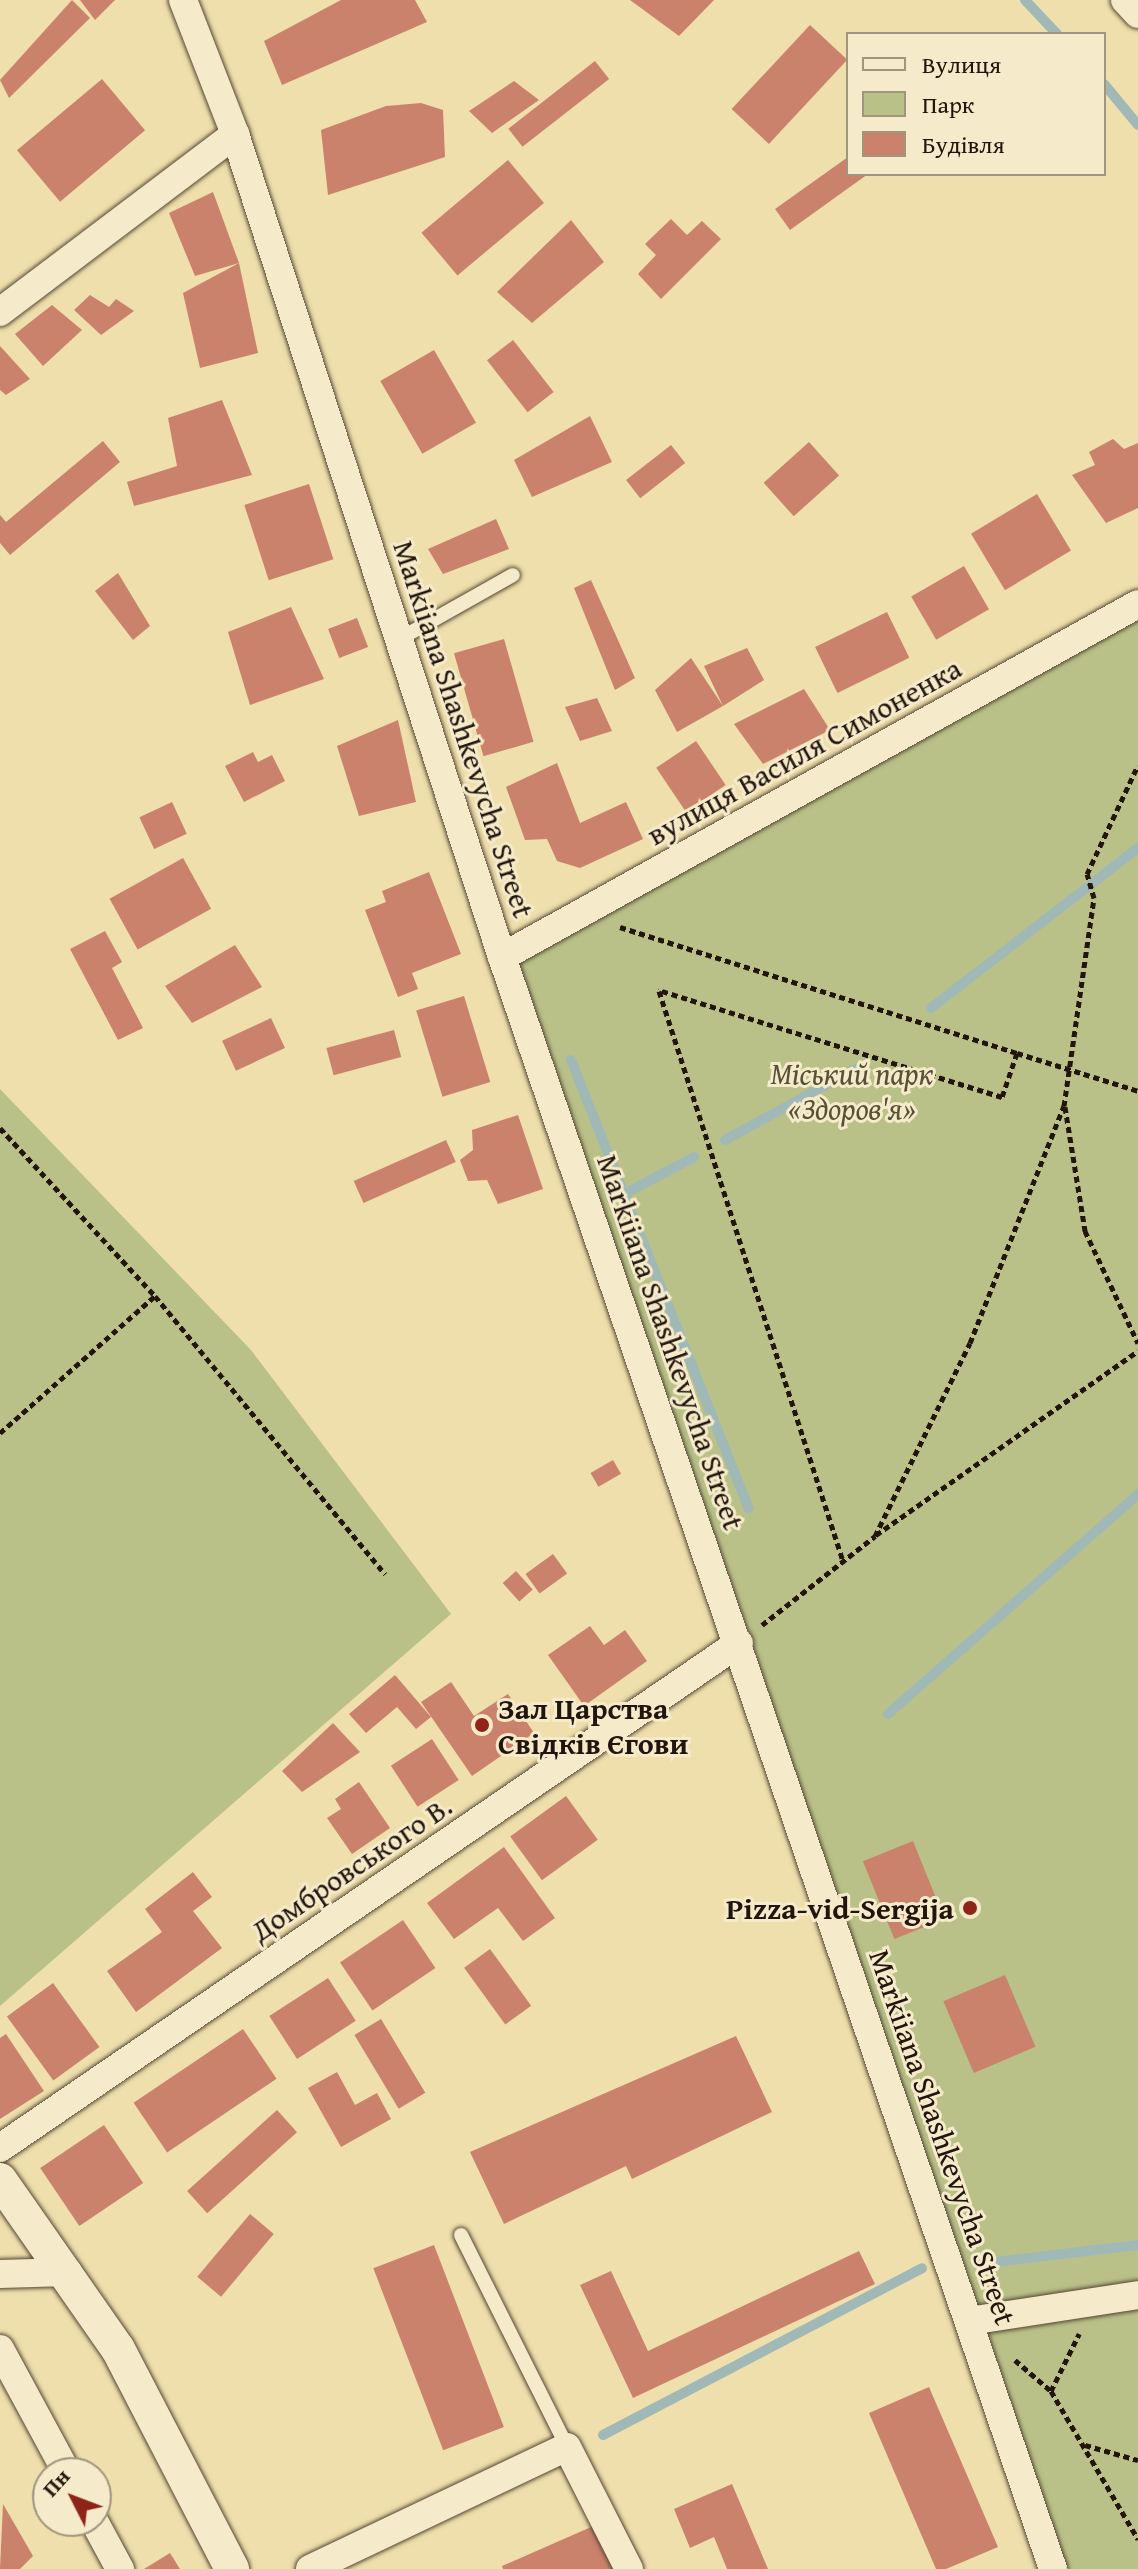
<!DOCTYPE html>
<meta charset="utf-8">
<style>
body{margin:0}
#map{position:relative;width:1138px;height:2569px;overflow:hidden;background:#efdfac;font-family:"Gentium Book Plus",serif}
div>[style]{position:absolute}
.green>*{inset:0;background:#bac188}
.stream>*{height:10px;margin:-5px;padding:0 5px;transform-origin:5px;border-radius:5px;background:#a0b9b6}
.building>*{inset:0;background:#cb826d;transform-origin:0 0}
.path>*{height:5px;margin-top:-2.5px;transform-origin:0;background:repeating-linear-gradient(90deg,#21150d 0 6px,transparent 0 10px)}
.roads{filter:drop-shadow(0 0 2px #544835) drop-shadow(0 0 2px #544835)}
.service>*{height:14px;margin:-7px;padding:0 7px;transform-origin:7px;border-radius:7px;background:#f5eac9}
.minor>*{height:28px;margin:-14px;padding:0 14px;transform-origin:14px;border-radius:14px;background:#f5eac9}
.tertiary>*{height:34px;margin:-17px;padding:0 17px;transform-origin:17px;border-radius:17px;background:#f5eac9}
.dots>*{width:22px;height:22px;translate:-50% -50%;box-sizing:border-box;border:4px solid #f5eac9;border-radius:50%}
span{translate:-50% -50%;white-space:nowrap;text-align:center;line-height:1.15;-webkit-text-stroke:6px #f5eac9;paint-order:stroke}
.street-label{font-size:30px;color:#21150d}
.park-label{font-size:30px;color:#575138;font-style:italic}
.poi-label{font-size:30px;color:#21150d;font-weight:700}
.left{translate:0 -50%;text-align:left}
.right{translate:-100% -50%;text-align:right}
.legend{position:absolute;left:846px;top:32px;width:260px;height:144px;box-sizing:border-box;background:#f5eac9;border:2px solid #a0957e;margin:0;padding:10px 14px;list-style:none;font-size:24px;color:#21150d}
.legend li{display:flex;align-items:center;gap:16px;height:40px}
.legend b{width:40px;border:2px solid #a0957e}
.north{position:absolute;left:32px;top:2457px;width:80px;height:80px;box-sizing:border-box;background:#f5eac9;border:2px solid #a0957e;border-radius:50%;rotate:312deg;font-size:22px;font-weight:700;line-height:32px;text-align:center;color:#21150d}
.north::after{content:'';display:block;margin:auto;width:28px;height:36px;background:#8f2418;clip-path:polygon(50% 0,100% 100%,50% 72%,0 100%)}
</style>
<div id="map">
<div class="green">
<div style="clip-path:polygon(1138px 598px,1138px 2569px,1053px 2569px,502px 957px)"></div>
<div style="clip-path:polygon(0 1089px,251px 1350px,451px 1614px,0 2006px)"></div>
</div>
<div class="stream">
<div style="left:1025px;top:0;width:47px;rotate:46.7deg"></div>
<div style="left:1104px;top:84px;width:53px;rotate:50.3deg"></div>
<div style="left:931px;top:1008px;width:262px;rotate:-37.7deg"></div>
<div style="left:571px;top:1060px;width:482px;rotate:68.4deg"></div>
<div style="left:725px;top:1140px;width:150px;rotate:-28.6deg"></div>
<div style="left:626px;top:1193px;width:77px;rotate:-27.9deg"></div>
<div style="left:888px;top:1714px;width:333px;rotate:-41.3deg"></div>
<div style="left:978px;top:2264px;width:161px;rotate:-6.8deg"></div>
<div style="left:603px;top:2435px;width:360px;rotate:-27.6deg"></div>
</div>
<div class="building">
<div style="clip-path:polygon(72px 0,90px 18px,9px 98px,0 80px)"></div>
<div style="clip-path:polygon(80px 0,115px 0,95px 20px)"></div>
<div style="clip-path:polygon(341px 0,415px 0,427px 22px,282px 85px,264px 41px)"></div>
<div style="clip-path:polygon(630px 0,714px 0,679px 36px)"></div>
<div style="left:810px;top:25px;width:51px;height:115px;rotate:43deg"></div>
<div style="left:595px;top:61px;width:23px;height:110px;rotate:52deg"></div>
<div style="left:102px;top:79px;width:67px;height:111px;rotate:50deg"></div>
<div style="clip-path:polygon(514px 81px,539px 100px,492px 133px,469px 111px)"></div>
<div style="clip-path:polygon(421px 103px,443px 110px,445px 157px,328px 195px,321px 130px,386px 106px)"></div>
<div style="clip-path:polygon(848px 157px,848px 174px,868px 174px,790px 230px,775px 209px)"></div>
<div style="left:508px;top:160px;width:56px;height:113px;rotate:50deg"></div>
<div style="clip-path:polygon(213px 192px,239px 263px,195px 276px,169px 213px)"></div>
<div style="clip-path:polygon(671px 219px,687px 235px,702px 221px,721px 239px,661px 299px,638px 274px,656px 255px,645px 244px)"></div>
<div style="clip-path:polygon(571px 220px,604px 262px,532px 323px,497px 292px)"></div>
<div style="clip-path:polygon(239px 263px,258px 353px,200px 368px,183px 293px)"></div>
<div style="clip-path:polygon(90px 295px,109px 307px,116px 299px,134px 311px,101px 335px,74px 310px)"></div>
<div style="clip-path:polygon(52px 305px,82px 330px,43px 366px,15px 334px)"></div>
<div style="left:513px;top:340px;width:66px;height:33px;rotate:52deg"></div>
<div style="clip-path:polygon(0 346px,30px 379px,6px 395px,0 390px)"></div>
<div style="left:434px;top:350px;width:84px;height:62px;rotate:60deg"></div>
<div style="clip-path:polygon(222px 400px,252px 475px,134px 506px,127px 482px,177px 466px,168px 418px)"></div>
<div style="clip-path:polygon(590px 416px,612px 462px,532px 497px,514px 460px)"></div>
<div style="clip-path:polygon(1113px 439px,1124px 449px,1138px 443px,1138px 508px,1106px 523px,1072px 475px,1095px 465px,1089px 452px)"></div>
<div style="clip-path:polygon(103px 441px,120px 462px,10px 555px,0 543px,0 515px,6px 522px)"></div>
<div style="left:809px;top:442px;width:45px;height:61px;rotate:48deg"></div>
<div style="left:671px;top:445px;width:23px;height:57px;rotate:52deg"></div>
<div style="left:309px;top:484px;width:79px;height:68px;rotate:72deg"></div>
<div style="left:1037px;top:494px;width:66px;height:77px;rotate:59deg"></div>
<div style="clip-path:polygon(496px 519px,509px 549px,443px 574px,428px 549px)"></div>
<div style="left:964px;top:566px;width:50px;height:61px;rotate:60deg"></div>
<div style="clip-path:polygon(118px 573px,150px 626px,133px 640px,95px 591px)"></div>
<div style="clip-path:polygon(591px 580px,635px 678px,615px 690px,574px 588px)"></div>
<div style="clip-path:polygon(291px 607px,324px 679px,250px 705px,228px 632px)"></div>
<div style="left:887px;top:612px;width:51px;height:80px;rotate:64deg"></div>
<div style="left:357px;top:618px;width:31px;height:31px;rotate:69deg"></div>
<div style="left:504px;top:639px;width:107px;height:52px;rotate:74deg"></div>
<div style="clip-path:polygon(747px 648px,764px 680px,723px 706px,704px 666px)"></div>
<div style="clip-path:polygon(691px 658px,723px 706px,677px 732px,655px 690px)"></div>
<div style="clip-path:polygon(804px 689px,830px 730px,763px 764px,734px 724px)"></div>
<div style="clip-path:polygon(597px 698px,612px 731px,580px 741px,565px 707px)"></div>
<div style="clip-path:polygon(398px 720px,416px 802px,359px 816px,337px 746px)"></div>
<div style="left:696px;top:741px;width:53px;height:48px;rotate:56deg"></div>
<div style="clip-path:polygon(253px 752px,258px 762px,272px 755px,285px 781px,244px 802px,225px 766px)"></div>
<div style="clip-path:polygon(557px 763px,580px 823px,626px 802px,643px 839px,580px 868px,557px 861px,547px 839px,525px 840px,506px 787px)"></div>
<div style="left:172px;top:802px;width:35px;height:36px;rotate:65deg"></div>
<div style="left:183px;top:858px;width:58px;height:84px;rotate:61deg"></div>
<div style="clip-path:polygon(429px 872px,461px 954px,412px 973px,418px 989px,398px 997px,365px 910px,386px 902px,382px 891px)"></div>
<div style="clip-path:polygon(105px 931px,122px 962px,112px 968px,143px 1028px,118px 1040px,70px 949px)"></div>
<div style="clip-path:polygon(235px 945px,262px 987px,192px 1023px,165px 986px)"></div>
<div style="left:464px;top:996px;width:90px;height:50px;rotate:73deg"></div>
<div style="left:271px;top:1018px;width:33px;height:54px;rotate:65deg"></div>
<div style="left:394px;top:1030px;width:28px;height:70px;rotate:75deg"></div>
<div style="clip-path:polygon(518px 1115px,543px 1189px,498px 1204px,487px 1180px,468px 1181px,460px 1160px,473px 1150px,472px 1130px)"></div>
<div style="left:446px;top:1140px;width:24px;height:101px;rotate:66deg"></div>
<div style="left:613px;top:1460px;width:16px;height:26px;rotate:60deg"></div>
<div style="left:553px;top:1554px;width:24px;height:34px;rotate:54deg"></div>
<div style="left:516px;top:1571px;width:25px;height:18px;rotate:48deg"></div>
<div style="clip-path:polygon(590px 1626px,604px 1645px,625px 1630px,647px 1661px,584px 1706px,548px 1655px)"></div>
<div style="clip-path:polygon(395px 1675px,431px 1717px,416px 1729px,397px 1707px,366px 1733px,349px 1714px)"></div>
<div style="clip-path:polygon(451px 1682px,474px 1716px,508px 1694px,534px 1733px,472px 1776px,421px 1702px)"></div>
<div style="clip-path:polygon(333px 1723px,360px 1752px,302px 1792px,282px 1771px)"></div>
<div style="left:432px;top:1739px;width:49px;height:49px;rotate:57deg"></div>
<div style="clip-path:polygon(359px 1782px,390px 1828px,352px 1854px,327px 1818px,341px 1809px,335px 1799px)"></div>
<div style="left:566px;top:1796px;width:54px;height:69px;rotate:54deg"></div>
<div style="left:913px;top:1841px;width:84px;height:54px;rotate:68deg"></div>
<div style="clip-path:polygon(504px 1847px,555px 1918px,523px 1941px,498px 1908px,454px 1939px,427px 1903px)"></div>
<div style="clip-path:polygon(193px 1872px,212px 1897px,193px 1911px,222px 1948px,136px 2012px,107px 1971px,162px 1932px,145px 1909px)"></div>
<div style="left:403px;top:1920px;width:58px;height:76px;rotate:56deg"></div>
<div style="left:490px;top:1949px;width:70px;height:32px;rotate:54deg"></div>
<div style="left:1005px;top:1975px;width:78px;height:67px;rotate:67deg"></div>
<div style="left:328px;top:1978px;width:51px;height:70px;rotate:57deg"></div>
<div style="left:53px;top:1983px;width:79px;height:57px;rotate:54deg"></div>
<div style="left:381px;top:2019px;width:86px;height:31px;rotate:59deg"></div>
<div style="left:243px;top:2029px;width:60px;height:132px;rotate:56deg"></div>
<div style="clip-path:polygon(6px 2034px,44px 2091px,0 2119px,0 2038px)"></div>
<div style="clip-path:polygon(736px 2036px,772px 2112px,632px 2179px,626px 2166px,504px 2224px,470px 2152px)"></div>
<div style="clip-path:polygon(337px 2072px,355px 2105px,377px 2093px,391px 2119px,341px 2147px,308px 2088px)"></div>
<div style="left:277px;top:2110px;width:30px;height:121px;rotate:48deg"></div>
<div style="left:104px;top:2125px;width:70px;height:77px;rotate:56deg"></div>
<div style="left:250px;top:2214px;width:31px;height:82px;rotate:40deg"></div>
<div style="left:434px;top:2245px;width:195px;height:65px;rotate:69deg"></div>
<div style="clip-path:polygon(859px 2251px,875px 2284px,633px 2398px,580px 2285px,611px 2271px,648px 2351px)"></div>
<div style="clip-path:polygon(929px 2387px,998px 2547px,946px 2569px,936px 2569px,869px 2413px)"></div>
<div style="clip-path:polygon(732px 2484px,768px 2569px,727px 2569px,714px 2537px,690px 2548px,674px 2509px)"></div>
<div style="clip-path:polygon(3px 2504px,33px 2556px,20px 2569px,0 2569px)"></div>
<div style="clip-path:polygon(598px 2524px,618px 2569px,503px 2569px,502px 2566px)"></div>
<div style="clip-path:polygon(170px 2553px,180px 2569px,144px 2569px)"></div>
</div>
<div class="path">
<div style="left:620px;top:927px;width:417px;rotate:17.6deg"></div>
<div style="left:1017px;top:1053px;width:46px;rotate:108.8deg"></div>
<div style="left:1002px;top:1097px;width:360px;rotate:-162.7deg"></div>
<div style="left:659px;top:991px;width:599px;rotate:72.11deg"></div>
<div style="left:1017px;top:1053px;width:127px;rotate:17.4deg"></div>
<div style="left:1065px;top:1107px;width:126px;rotate:80.8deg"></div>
<div style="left:1085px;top:1231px;width:124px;rotate:64.7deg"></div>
<div style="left:0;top:1128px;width:229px;rotate:47.3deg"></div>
<div style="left:155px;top:1296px;width:361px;rotate:50.4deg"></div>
<div style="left:0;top:1433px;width:207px;rotate:-41.5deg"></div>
<div style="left:876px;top:1535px;width:320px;rotate:-35.1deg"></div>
<div style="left:762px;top:1625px;width:144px;rotate:-38.2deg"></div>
<div style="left:875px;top:1536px;width:215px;rotate:-63.8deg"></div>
<div style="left:970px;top:1343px;width:255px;rotate:-68.4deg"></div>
<div style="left:1064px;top:1106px;width:210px;rotate:-81.8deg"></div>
<div style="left:1094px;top:898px;width:25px;rotate:-106deg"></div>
<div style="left:1087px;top:874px;width:120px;rotate:-64.9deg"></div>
<div style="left:1015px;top:2360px;width:48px;rotate:40.7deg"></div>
<div style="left:1051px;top:2391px;width:172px;rotate:59.6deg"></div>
<div style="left:1051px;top:2391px;width:64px;rotate:-63.8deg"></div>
<div style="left:1085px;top:2445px;width:55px;rotate:15.8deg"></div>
</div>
<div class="roads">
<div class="service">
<div style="left:403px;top:637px;width:126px;rotate:-29.4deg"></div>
<div style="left:461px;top:2235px;width:237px;rotate:63.4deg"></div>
</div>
<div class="minor">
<div style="left:183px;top:0;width:144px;rotate:68.8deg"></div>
<div style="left:235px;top:134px;width:865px;rotate:72.03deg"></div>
<div style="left:502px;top:957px;width:1704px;rotate:71.13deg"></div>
<div style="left:1125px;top:0;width:19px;rotate:47deg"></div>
<div style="left:0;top:312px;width:295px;rotate:-37.1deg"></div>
<div style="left:502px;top:957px;width:727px;rotate:-29.03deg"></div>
<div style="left:0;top:2148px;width:895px;rotate:-34.35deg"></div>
<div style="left:0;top:2274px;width:68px;rotate:-1.7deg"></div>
<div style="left:969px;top:2321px;width:171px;rotate:-8.7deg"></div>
<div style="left:0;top:2349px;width:141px;rotate:61.6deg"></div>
<div style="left:94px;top:2521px;width:55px;rotate:61.6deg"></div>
<div style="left:310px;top:2569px;width:284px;rotate:-25.4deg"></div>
<div style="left:567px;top:2447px;width:137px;rotate:63.1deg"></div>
</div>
<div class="tertiary">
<div style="left:0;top:2180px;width:206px;rotate:55.1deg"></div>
<div style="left:118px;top:2349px;width:248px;rotate:62.6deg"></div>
</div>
</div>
<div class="dots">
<div style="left:482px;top:1725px;background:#8f2418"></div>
<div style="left:970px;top:1908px;background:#8f2418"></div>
</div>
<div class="street-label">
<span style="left:464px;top:729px;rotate:72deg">Markiiana Shashkevycha Street</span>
<span style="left:804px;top:751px;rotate:-29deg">вулиця Василя Симоненка</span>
<span style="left:671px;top:1342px;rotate:71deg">Markiiana Shashkevycha Street</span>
<span style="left:351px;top:1868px;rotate:-34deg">Домбровського В.</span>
<span style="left:943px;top:2137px;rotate:71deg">Markiiana Shashkevycha Street</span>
</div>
<div class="park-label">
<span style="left:852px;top:1090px">Міський парк<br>«Здоров'я»</span>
</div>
<div class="poi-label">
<span class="left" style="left:498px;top:1725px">Зал Царства<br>Свідків Єгови</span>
<span class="right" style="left:954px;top:1908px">Pizza-vid-Sergija</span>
</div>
<ul class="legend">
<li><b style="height:10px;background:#f5eac9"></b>Вулиця</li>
<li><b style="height:22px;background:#bac188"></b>Парк</li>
<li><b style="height:22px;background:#cb826d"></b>Будівля</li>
</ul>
<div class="north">Пн</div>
</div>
